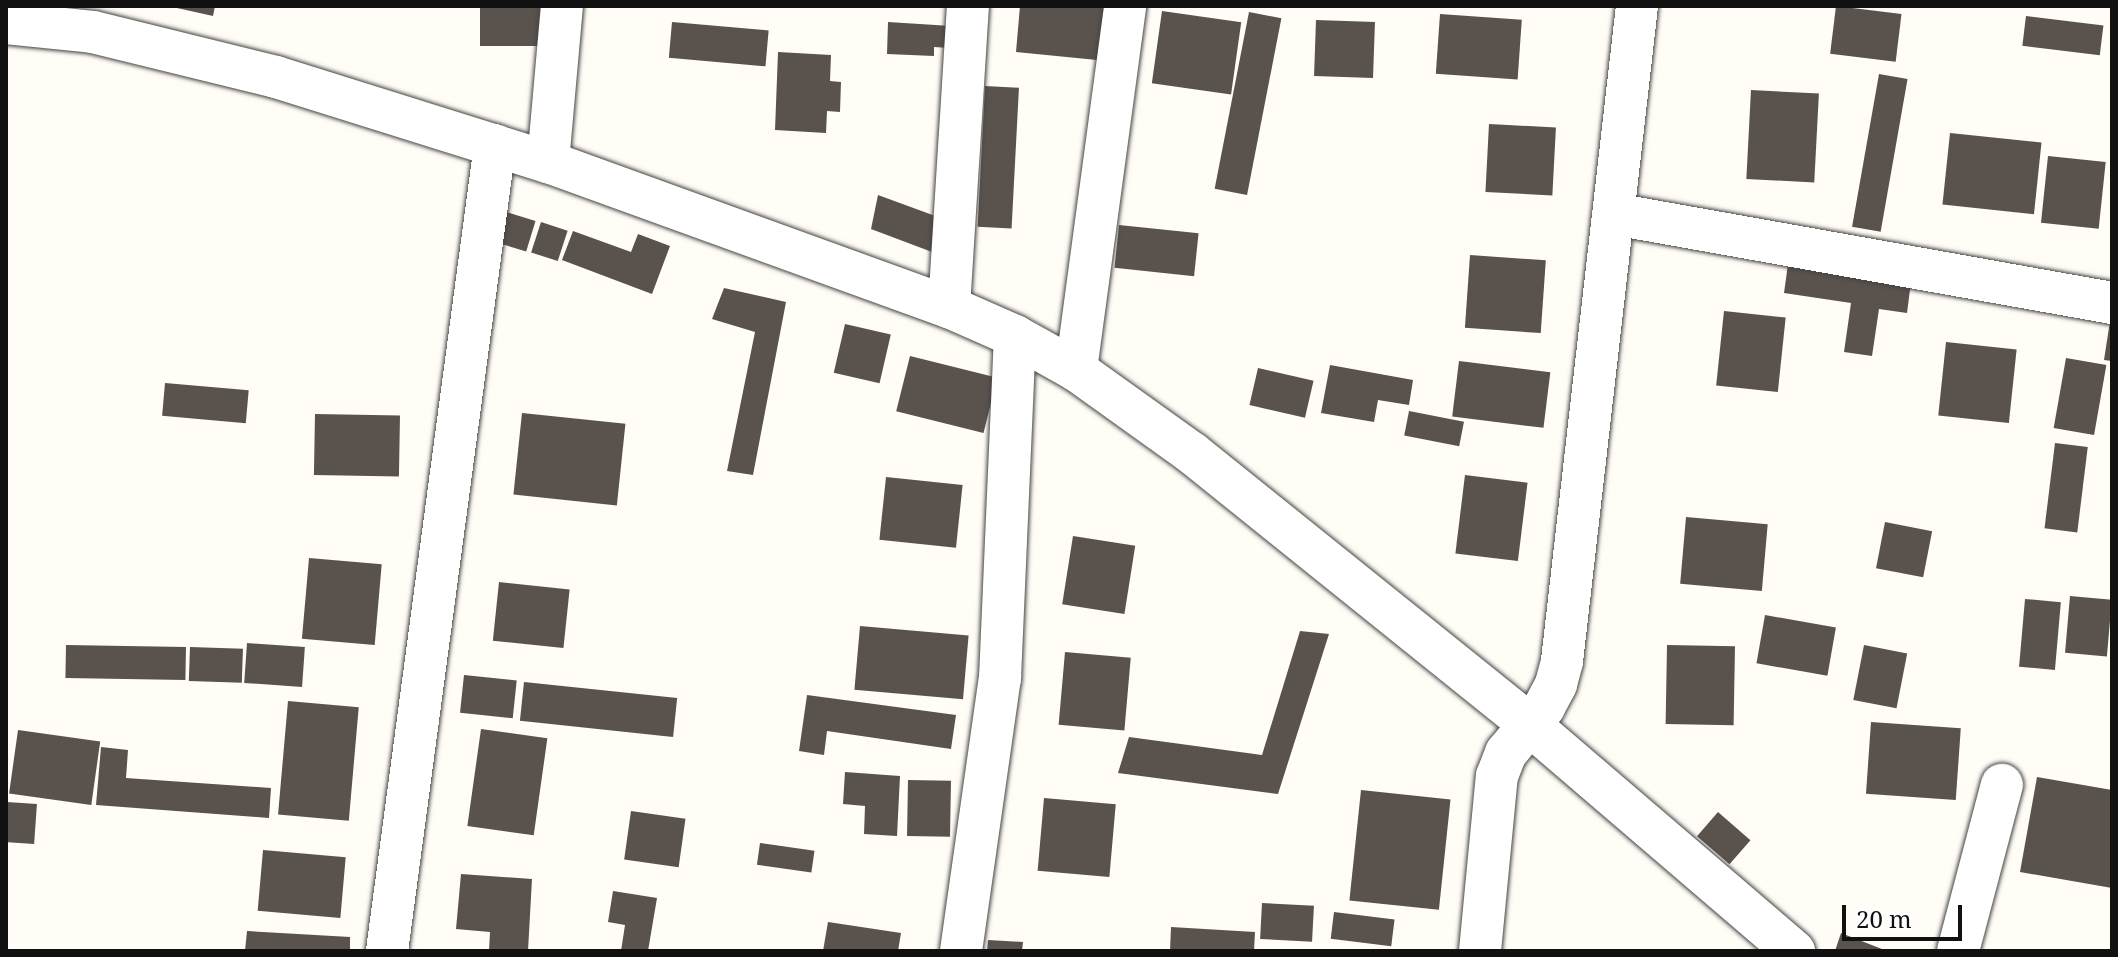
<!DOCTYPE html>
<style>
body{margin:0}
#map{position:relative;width:2118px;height:957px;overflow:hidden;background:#fffdf5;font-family:"Noto Serif",serif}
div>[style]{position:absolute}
.building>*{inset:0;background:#5a524d;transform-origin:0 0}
.roads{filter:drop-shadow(0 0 2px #444) drop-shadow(0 0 2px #444)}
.street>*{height:42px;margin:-21px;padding:0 21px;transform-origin:21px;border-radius:21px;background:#fff}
span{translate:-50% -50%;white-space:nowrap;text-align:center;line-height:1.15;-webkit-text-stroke:8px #fff;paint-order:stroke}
.frame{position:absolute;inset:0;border:8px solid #111;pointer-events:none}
.scale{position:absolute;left:1842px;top:905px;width:120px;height:36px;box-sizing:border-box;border:4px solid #111;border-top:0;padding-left:10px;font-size:24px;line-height:28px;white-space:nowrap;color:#111;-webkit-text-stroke:6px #fff;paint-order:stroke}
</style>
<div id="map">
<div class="building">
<div style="clip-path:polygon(168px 6px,215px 6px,213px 16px)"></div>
<div style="left:480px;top:6px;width:62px;height:40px"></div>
<div style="clip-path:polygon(1020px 6px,1113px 6px,1107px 61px,1016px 52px)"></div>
<div style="left:1836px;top:6px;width:66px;height:48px;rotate:7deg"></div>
<div style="left:1162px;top:11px;width:80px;height:73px;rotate:8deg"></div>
<div style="left:1249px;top:12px;width:33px;height:180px;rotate:11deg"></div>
<div style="left:1440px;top:14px;width:82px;height:60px;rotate:4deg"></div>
<div style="left:2026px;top:16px;width:78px;height:30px;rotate:7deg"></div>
<div style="left:1316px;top:20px;width:59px;height:56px;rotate:2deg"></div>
<div style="left:672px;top:22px;width:97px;height:36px;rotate:5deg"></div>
<div style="clip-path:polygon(888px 22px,951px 26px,950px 48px,934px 47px,934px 56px,887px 54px)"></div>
<div style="clip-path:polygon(778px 52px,831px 55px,830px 81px,841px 82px,840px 112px,827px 111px,826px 133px,775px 130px)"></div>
<div style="left:1879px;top:74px;width:29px;height:155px;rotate:10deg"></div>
<div style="left:985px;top:86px;width:34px;height:141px;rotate:3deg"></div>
<div style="left:1751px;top:90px;width:68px;height:89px;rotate:3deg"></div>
<div style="left:1489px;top:124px;width:67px;height:68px;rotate:3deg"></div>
<div style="left:1950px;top:133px;width:92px;height:72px;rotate:6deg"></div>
<div style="left:2048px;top:156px;width:58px;height:67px;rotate:6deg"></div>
<div style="clip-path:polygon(878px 195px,938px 217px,932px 252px,871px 229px)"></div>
<div style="left:503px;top:211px;width:34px;height:32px;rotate:17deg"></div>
<div style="left:541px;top:222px;width:28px;height:32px;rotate:18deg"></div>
<div style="left:1119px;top:225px;width:80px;height:43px;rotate:6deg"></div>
<div style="clip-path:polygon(573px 231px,631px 252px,638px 234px,670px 246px,652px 294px,562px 260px)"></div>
<div style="left:1470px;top:255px;width:76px;height:73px;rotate:4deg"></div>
<div style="clip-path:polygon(1788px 264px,1911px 282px,1907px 313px,1879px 309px,1872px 356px,1844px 352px,1851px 303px,1784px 293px)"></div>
<div style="clip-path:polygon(724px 288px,786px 302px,753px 475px,727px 471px,755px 332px,712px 319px)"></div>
<div style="left:1724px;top:311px;width:62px;height:75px;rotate:6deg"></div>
<div style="clip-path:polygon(2110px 321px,2112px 321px,2112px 361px,2104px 360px)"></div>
<div style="left:845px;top:324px;width:47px;height:50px;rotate:13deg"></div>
<div style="left:1946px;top:342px;width:71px;height:74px;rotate:6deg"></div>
<div style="left:910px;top:356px;width:90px;height:57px;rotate:14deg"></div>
<div style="left:2066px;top:358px;width:41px;height:71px;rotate:10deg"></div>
<div style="left:1459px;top:361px;width:92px;height:56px;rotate:7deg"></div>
<div style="clip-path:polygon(1330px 365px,1413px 380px,1409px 405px,1378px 400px,1374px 422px,1321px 413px)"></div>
<div style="left:1258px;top:368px;width:57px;height:38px;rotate:13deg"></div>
<div style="left:165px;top:383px;width:84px;height:33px;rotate:5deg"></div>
<div style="left:1409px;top:411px;width:56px;height:25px;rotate:11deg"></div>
<div style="left:522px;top:413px;width:104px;height:82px;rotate:6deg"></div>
<div style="left:315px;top:414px;width:85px;height:61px;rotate:1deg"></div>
<div style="left:2055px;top:443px;width:33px;height:86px;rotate:7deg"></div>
<div style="left:1465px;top:475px;width:63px;height:79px;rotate:7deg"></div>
<div style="left:886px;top:477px;width:77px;height:63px;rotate:6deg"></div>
<div style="left:1686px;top:517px;width:82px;height:67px;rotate:5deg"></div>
<div style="left:1885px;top:522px;width:48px;height:47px;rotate:11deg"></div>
<div style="left:1073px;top:536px;width:63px;height:69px;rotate:9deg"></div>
<div style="left:309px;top:558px;width:73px;height:81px;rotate:5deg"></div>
<div style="left:499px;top:582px;width:71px;height:59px;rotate:6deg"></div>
<div style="left:2070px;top:596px;width:42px;height:57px;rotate:5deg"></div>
<div style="left:2025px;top:599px;width:36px;height:68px;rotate:5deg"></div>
<div style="left:1765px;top:615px;width:72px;height:49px;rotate:10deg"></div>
<div style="left:860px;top:626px;width:109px;height:64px;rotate:5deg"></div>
<div style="clip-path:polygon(1300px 631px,1329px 634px,1278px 794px,1118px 773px,1129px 737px,1262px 755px)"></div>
<div style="left:247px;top:643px;width:58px;height:40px;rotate:4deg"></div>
<div style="left:66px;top:645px;width:120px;height:33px;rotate:1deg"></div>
<div style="left:1667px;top:645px;width:68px;height:79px;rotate:1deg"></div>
<div style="left:1864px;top:645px;width:44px;height:56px;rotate:11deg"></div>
<div style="left:190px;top:647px;width:53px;height:34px;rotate:2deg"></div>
<div style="left:1065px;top:652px;width:66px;height:73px;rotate:5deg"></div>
<div style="left:464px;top:675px;width:53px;height:38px;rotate:6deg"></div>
<div style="left:524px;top:682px;width:154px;height:39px;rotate:6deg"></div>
<div style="clip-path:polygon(807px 695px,956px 715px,951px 749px,827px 731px,824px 755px,799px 751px)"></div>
<div style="left:288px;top:701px;width:71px;height:114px;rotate:5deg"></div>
<div style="left:1871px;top:722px;width:90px;height:72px;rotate:4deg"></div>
<div style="left:481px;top:729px;width:67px;height:98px;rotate:8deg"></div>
<div style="left:18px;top:730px;width:83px;height:64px;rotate:8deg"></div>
<div style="clip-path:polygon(101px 747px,128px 750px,126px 778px,271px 788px,269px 818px,96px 805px)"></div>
<div style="clip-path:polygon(845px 772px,900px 776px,897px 836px,864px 834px,865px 806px,843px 804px)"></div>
<div style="clip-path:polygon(2037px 777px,2112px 790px,2112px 888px,2020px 872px)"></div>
<div style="left:908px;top:780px;width:43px;height:56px;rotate:1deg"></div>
<div style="left:1361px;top:790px;width:90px;height:111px;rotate:6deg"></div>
<div style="left:1044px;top:798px;width:72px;height:73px;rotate:5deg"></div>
<div style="left:7px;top:802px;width:30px;height:40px;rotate:4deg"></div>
<div style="left:631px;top:811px;width:55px;height:49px;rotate:8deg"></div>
<div style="left:1718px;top:812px;width:43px;height:32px;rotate:41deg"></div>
<div style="left:760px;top:843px;width:55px;height:22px;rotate:8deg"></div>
<div style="left:263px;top:850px;width:83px;height:61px;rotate:5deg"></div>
<div style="clip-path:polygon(461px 874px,532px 879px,528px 951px,489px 951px,490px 932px,456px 929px)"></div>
<div style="clip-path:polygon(613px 891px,657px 898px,648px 951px,621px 951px,625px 925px,608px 922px)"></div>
<div style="left:1262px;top:903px;width:52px;height:36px;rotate:3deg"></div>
<div style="left:1334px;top:912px;width:61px;height:27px;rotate:7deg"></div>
<div style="clip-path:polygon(828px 922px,901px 933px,898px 951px,823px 951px)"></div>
<div style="clip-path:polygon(1171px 927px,1255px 932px,1254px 951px,1170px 951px)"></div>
<div style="clip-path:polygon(247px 931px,350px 937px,350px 951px,245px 951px)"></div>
<div style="clip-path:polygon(1841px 933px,1887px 951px,1835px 951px)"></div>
<div style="clip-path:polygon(988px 940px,1023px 942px,1022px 951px,987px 951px)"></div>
</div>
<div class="roads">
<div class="street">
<div style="left:6px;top:23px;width:87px;rotate:5.9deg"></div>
<div style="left:93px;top:32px;width:188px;rotate:13.8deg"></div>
<div style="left:276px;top:77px;width:285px;rotate:17.4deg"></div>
<div style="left:548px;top:162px;width:426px;rotate:19.9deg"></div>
<div style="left:949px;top:307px;width:72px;rotate:23.7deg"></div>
<div style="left:1015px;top:336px;width:70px;rotate:29.1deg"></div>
<div style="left:1076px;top:370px;width:143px;rotate:35.6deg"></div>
<div style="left:1192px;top:453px;width:434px;rotate:38.8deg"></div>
<div style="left:1530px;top:725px;width:348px;rotate:40.6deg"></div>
<div style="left:548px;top:162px;width:157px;rotate:-84.9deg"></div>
<div style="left:1614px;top:214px;width:506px;rotate:10.13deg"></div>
<div style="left:949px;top:307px;width:302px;rotate:-86.4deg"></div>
<div style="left:1076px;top:370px;width:367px;rotate:-82.3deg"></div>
<div style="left:387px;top:951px;width:813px;rotate:-82.37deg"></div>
<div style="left:961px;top:951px;width:276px;rotate:-81.9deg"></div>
<div style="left:1000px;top:678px;width:342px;rotate:-87.5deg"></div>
<div style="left:1480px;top:951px;width:176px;rotate:-84.5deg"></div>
<div style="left:1497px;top:776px;width:25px;rotate:-69deg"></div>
<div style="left:1506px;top:753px;width:60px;rotate:-50.4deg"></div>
<div style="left:1544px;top:707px;width:26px;rotate:-62deg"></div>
<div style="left:1556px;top:684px;width:24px;rotate:-75deg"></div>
<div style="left:1562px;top:661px;width:659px;rotate:-83.47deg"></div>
<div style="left:1958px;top:951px;width:172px;rotate:-75.2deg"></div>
</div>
</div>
<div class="frame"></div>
<div class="scale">20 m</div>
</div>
